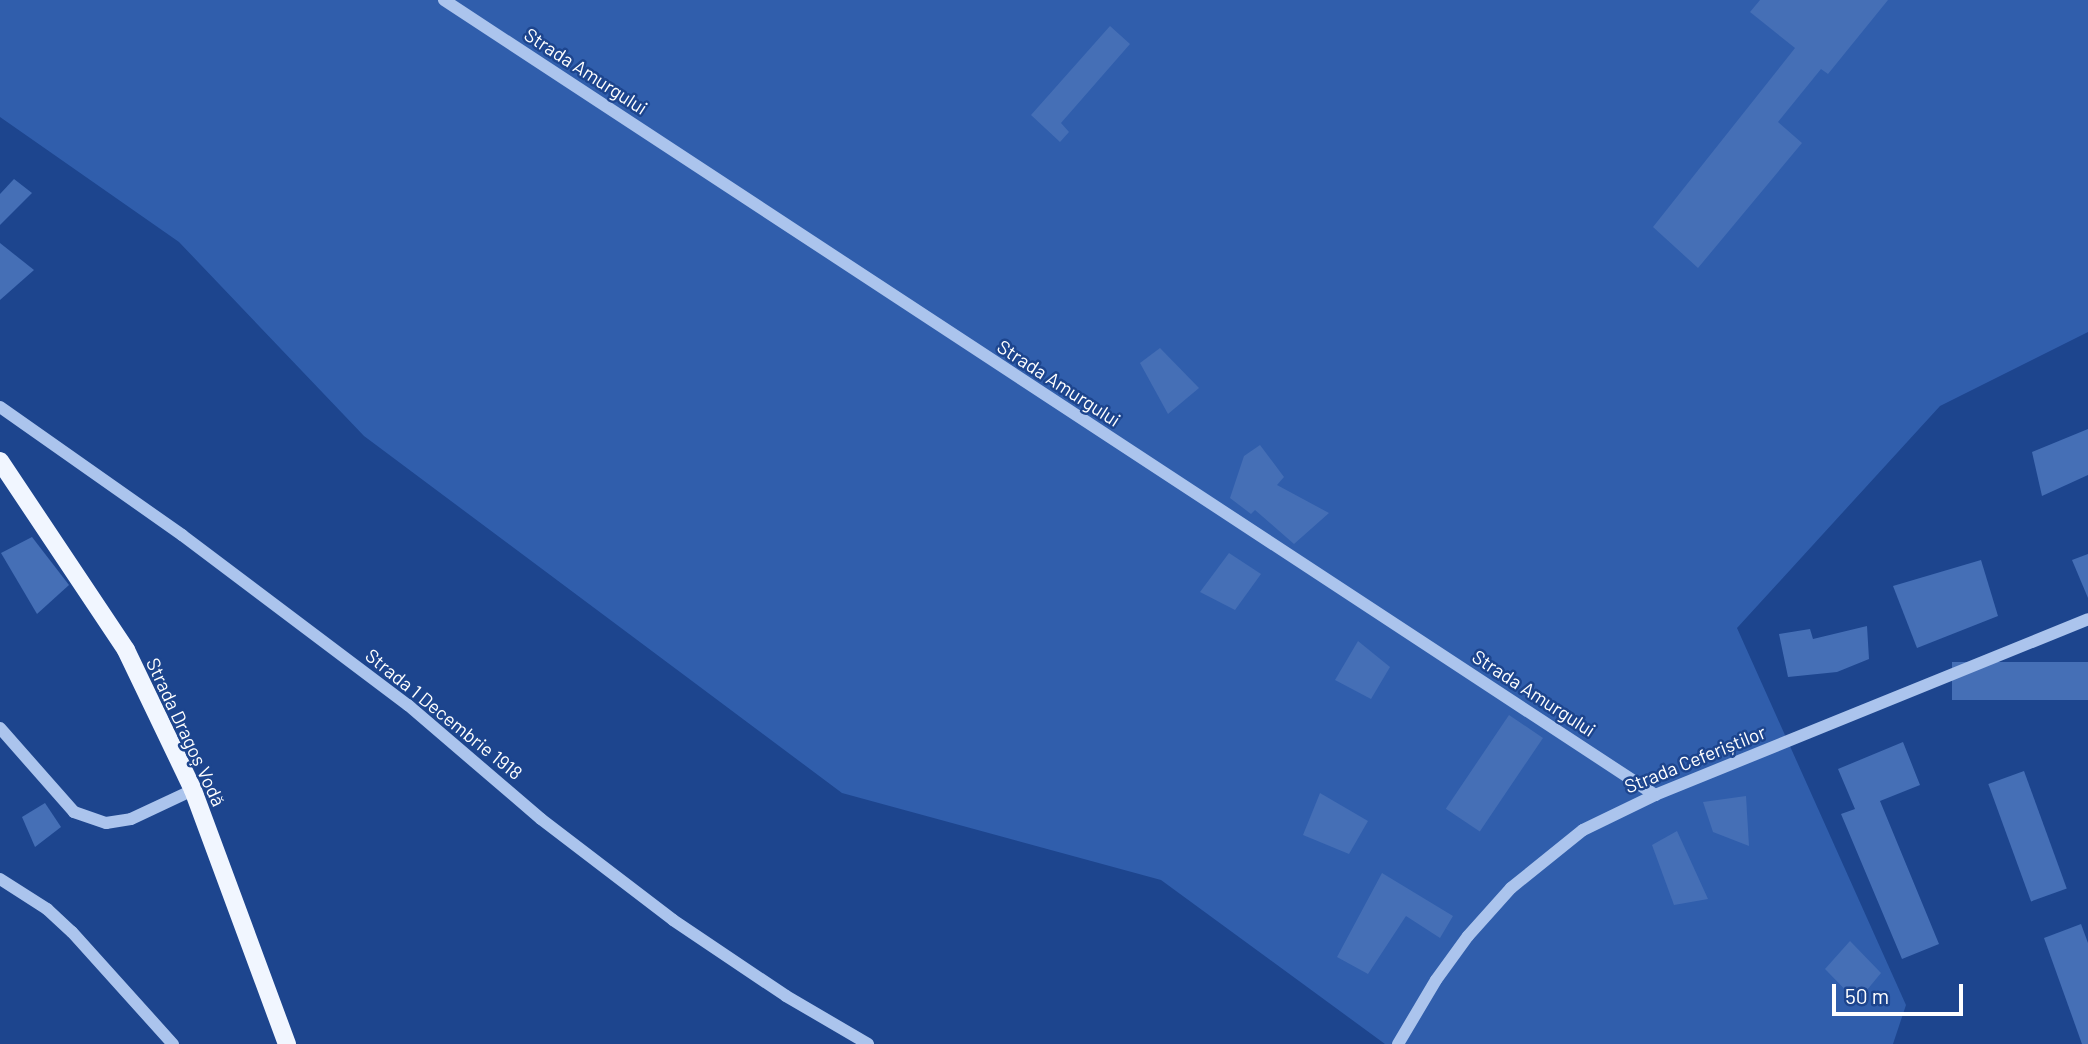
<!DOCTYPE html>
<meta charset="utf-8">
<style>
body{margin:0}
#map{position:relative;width:2088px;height:1044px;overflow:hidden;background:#1d458e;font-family:Barlow,sans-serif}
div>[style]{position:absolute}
.green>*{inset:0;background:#305eac}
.building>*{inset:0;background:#456fb6;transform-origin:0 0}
.minor>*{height:12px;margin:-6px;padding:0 6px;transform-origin:6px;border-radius:6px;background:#abc4ed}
.major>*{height:18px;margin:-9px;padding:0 9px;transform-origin:9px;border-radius:9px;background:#f1f6ff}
span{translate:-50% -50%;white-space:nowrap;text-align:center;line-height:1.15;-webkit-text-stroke:5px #1d458e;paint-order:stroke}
.street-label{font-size:19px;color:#fff}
.scale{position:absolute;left:1832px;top:984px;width:131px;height:32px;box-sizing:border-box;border:4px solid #fff;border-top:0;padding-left:9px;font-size:21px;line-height:24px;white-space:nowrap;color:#fff;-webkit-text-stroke:5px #1d458e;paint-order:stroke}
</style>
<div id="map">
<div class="green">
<div style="clip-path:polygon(0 0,2088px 0,2088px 332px,1940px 406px,1737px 628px,1906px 1005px,1893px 1044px,1385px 1044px,1161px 880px,842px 793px,364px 436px,179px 242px,0 117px)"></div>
</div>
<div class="building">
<div style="clip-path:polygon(1760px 0,1888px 0,1828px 74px,1821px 69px,1778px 122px,1802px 143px,1698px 268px,1653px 227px,1795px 48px,1750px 12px)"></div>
<div style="clip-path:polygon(1110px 26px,1130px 44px,1061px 123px,1069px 132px,1060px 142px,1031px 115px)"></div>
<div style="clip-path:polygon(14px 179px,32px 193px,0 225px,0 194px)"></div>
<div style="clip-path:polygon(0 243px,34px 270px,0 300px)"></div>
<div style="clip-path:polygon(1160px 348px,1199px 388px,1168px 414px,1140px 363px)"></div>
<div style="clip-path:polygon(2088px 429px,2088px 475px,2042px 496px,2032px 452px)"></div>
<div style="clip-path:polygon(1260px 445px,1284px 477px,1277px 485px,1329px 513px,1294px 544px,1255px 510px,1251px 514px,1230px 498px,1244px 456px)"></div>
<div style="clip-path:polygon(32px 537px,69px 585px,37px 614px,1px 553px)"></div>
<div style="clip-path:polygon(1229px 553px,1261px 574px,1235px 610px,1200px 592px)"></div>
<div style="clip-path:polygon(2088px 554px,2088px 598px,2072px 560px)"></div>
<div style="clip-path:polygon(1981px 560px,1998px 616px,1917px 648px,1893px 586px)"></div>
<div style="clip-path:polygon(1867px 626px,1869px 659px,1837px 672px,1788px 677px,1779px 634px,1810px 629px,1813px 639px)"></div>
<div style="clip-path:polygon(1358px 641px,1390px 667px,1371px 699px,1335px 680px)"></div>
<div style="left:2088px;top:662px;width:38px;height:136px;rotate:90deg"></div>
<div style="left:1509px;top:715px;width:41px;height:113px;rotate:34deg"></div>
<div style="clip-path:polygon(1903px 742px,1920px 785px,1880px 801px,1939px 944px,1902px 959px,1841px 814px,1855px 809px,1838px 769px)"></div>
<div style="left:2024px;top:771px;width:125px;height:38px;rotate:70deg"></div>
<div style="clip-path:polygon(1320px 793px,1368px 821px,1349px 854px,1303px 835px)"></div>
<div style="clip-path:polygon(1746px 796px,1749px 846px,1713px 832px,1703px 802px)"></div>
<div style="clip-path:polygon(45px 803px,61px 827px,35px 847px,22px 817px)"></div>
<div style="clip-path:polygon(1677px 831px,1708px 899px,1674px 905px,1652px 845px)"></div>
<div style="clip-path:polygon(1382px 873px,1453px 916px,1440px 938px,1406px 916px,1368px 974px,1337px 957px)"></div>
<div style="clip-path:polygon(2081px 924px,2088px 943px,2088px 1044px,2082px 1044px,2044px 938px)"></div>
<div style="clip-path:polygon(1850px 941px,1881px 973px,1857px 1002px,1825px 969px)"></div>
</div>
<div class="minor">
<div style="left:444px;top:0;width:1449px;rotate:33.28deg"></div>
<div style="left:0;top:407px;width:223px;rotate:35.1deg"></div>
<div style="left:182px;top:535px;width:283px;rotate:37deg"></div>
<div style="left:408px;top:705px;width:175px;rotate:40.6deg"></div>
<div style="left:541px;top:819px;width:166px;rotate:37.4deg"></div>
<div style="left:673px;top:920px;width:136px;rotate:33.9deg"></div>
<div style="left:786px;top:996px;width:95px;rotate:30.3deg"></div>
<div style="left:0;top:728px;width:112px;rotate:48.6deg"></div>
<div style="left:74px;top:812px;width:34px;rotate:19deg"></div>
<div style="left:106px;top:823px;width:25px;rotate:-9deg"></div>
<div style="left:131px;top:819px;width:68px;rotate:-25.1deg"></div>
<div style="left:0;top:879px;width:56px;rotate:32.6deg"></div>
<div style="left:47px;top:909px;width:34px;rotate:43deg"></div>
<div style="left:72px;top:932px;width:151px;rotate:48deg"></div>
<div style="left:1398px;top:1044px;width:74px;rotate:-59.3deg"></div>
<div style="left:1436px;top:980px;width:54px;rotate:-54deg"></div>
<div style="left:1468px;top:936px;width:64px;rotate:-48.1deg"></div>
<div style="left:1511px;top:888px;width:92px;rotate:-38.9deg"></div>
<div style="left:1583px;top:830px;width:80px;rotate:-25.9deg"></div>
<div style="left:1655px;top:795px;width:467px;rotate:-22.1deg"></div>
</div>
<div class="major">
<div style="left:0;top:461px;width:227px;rotate:56.3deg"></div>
<div style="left:126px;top:650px;width:155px;rotate:64.4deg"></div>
<div style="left:193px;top:790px;width:271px;rotate:69.7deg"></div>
</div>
<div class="street-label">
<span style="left:586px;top:71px;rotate:33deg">Strada Amurgului</span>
<span style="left:1059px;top:383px;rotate:33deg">Strada Amurgului</span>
<span style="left:1534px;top:693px;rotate:33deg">Strada Amurgului</span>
<span style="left:444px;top:714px;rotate:39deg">Strada 1 Decembrie 1918</span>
<span style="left:186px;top:732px;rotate:65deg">Strada Dragoș Vodă</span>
<span style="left:1695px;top:759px;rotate:-22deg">Strada Ceferiștilor</span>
</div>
<div class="scale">50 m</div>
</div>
